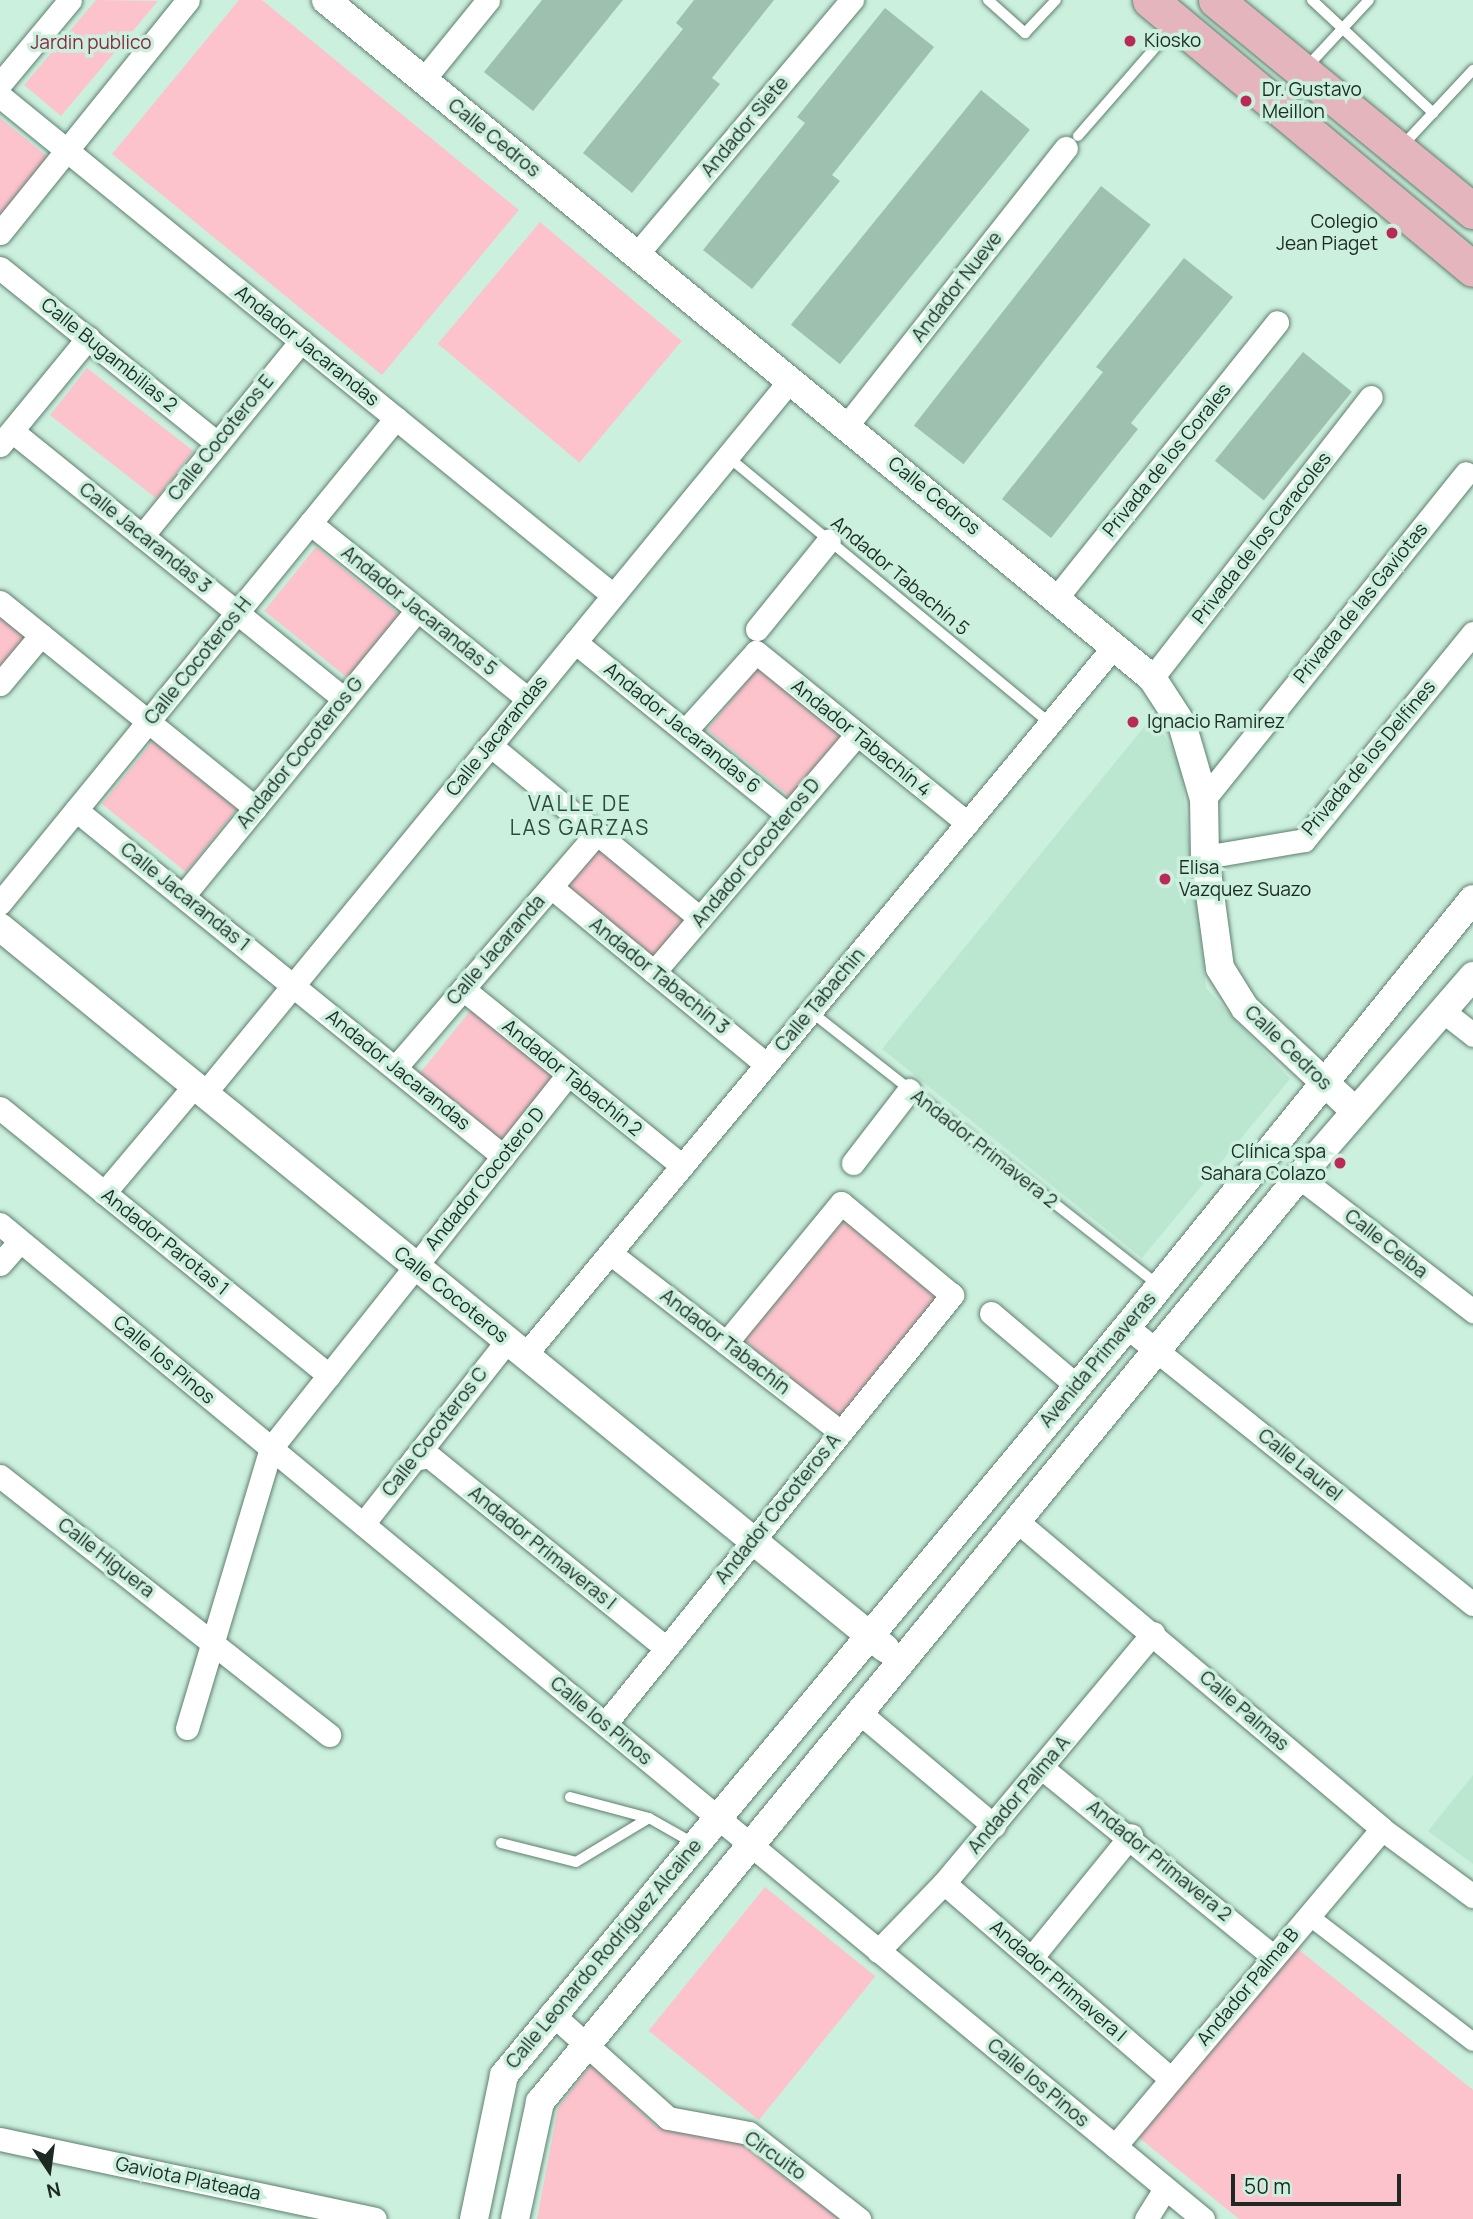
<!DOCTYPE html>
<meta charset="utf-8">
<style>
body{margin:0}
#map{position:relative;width:1473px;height:2219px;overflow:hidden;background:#ccf0de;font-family:Manrope,sans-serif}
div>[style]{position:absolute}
.built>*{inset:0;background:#bbe6d0}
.green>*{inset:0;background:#fdc3cd;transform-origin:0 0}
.building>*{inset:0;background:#9ec1af;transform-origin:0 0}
.roads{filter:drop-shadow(0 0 2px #5e7f6f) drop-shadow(0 0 2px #5e7f6f)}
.service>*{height:10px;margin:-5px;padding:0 5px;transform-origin:5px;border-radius:5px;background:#fff}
.pedestrian>*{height:18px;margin:-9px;padding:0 9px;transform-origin:9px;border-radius:9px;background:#fff}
.minor>*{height:23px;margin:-11.5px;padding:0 11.5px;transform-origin:11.5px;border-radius:11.5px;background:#fff}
.tertiary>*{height:28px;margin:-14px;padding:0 14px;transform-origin:14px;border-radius:14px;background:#fff}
.primary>*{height:35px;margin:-17.5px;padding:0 17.5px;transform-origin:17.5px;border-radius:17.5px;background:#e5b5be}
.dots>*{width:19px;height:19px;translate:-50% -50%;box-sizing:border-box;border:4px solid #ccf0de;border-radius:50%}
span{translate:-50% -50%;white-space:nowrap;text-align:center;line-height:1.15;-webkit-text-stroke:7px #ccf0de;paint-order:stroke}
.poi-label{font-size:19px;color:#1d2a24}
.left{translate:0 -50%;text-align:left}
.right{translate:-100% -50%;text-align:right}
.park-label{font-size:19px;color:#872944}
.street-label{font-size:19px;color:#1d2a24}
.neighbourhood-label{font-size:21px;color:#2b4a3c;letter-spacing:2px}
.north{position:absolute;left:14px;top:2135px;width:70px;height:70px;-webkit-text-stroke:5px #ccf0de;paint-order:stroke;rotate:167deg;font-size:19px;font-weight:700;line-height:28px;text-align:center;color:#1d2a24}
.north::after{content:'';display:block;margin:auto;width:24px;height:32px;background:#1d2a24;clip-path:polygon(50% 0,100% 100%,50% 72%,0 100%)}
.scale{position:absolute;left:1231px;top:2174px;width:170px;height:32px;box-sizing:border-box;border:4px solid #1d2a24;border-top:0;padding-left:9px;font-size:21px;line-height:24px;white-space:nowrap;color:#1d2a24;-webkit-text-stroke:5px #ccf0de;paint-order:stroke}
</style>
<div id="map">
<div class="built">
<div style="clip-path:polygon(1153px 716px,1180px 763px,1206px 988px,1290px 1079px,1142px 1258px,882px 1049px)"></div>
<div style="clip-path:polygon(1473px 1775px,1473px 1864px,1428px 1831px)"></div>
</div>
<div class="green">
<div style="clip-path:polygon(96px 0,158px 1px,61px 116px,24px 85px)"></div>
<div style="clip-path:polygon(239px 0,262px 0,519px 210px,382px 375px,112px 154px)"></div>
<div style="clip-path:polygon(0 118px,48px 157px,0 215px)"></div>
<div style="left:540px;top:222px;width:185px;height:159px;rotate:40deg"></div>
<div style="left:87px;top:368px;width:135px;height:60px;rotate:38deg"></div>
<div style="left:316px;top:547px;width:107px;height:82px;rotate:39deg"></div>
<div style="clip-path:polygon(0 617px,29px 640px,0 675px)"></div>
<div style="left:759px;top:666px;width:108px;height:82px;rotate:39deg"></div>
<div style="left:153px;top:741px;width:108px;height:81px;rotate:39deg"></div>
<div style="left:602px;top:846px;width:114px;height:55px;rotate:40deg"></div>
<div style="left:471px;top:1010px;width:107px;height:82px;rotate:39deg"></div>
<div style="left:844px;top:1220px;width:126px;height:156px;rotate:40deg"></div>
<div style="left:765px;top:1887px;width:142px;height:185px;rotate:39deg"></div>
<div style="clip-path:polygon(1293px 1945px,1473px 2090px,1473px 2219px,1239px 2219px,1137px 2136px)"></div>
<div style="clip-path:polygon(591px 2065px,657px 2127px,739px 2142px,839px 2219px,537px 2219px,558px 2108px)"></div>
</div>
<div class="building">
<div style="clip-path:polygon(542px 0,623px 0,533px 111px,484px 72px)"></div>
<div style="clip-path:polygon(694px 0,774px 0,712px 78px,720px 84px,632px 193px,583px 153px,683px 29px,676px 23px)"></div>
<div style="clip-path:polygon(885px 8px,934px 47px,832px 175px,840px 181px,752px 289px,703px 250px,805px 123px,797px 117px)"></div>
<div style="left:981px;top:90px;width:63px;height:302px;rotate:39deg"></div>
<div style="left:1101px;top:186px;width:63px;height:304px;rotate:38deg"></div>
<div style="clip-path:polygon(1184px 258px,1233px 297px,1131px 423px,1138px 429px,1051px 538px,1002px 499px,1103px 372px,1096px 367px)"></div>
<div style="left:1303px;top:352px;width:63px;height:140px;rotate:39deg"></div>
</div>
<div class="roads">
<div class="service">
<div style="left:988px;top:0;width:50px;rotate:41.7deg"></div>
<div style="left:1025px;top:33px;width:45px;rotate:-46.8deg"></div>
<div style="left:1312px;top:0;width:166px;rotate:43deg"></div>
<div style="left:1305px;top:69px;width:94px;rotate:-47.2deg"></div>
<div style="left:1078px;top:136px;width:147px;rotate:-48.9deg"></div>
<div style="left:1403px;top:145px;width:103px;rotate:-47deg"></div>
<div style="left:727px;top:456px;width:419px;rotate:39.6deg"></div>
<div style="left:810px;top:1011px;width:444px;rotate:38.2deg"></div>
<div style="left:570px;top:1797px;width:82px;rotate:14.9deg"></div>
<div style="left:649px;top:1818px;width:53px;rotate:29.5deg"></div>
<div style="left:501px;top:1843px;width:77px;rotate:14.2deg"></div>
<div style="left:576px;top:1862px;width:85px;rotate:-31.1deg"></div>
</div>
<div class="pedestrian">
<div style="left:1309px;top:1916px;width:207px;rotate:37.5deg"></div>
</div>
<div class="minor">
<div style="left:423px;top:80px;width:103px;rotate:-50.9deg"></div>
<div style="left:0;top:84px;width:109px;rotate:-50.2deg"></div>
<div style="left:0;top:96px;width:790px;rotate:39.15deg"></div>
<div style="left:0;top:233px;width:299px;rotate:-51.1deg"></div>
<div style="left:637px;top:254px;width:333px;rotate:-49.8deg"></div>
<div style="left:0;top:268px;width:279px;rotate:38.9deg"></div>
<div style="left:847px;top:425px;width:353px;rotate:-51.7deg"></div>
<div style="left:12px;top:431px;width:427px;rotate:38.9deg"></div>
<div style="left:0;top:445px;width:139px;rotate:-50.6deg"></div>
<div style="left:310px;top:523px;width:280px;rotate:38.9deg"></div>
<div style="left:142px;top:536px;width:252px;rotate:-50.8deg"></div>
<div style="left:1057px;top:597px;width:352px;rotate:-51.3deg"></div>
<div style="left:0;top:602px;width:328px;rotate:38.9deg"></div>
<div style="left:757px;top:629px;width:114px;rotate:-51deg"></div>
<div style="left:575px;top:642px;width:274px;rotate:39.1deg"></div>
<div style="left:1152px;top:678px;width:356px;rotate:-52.1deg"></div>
<div style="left:0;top:684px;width:64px;rotate:-50.1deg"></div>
<div style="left:685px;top:731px;width:106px;rotate:-48.1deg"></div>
<div style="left:756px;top:652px;width:272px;rotate:39deg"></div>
<div style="left:490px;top:745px;width:272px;rotate:39.5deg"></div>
<div style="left:1204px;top:799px;width:418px;rotate:-51.2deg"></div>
<div style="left:76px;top:810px;width:550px;rotate:39.02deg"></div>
<div style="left:1205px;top:857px;width:100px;rotate:-9.7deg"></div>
<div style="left:1304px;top:840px;width:267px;rotate:-50.8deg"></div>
<div style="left:551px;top:887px;width:278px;rotate:39.5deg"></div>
<div style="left:183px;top:896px;width:370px;rotate:-50.7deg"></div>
<div style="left:0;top:903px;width:626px;rotate:-50.77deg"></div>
<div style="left:654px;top:972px;width:313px;rotate:-49.5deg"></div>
<div style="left:463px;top:989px;width:282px;rotate:38.9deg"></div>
<div style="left:1444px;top:1012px;width:37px;rotate:38deg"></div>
<div style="left:395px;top:1068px;width:310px;rotate:-49.3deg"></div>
<div style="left:204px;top:1094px;width:925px;rotate:-50.61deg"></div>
<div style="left:0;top:1108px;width:424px;rotate:39.1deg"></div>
<div style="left:853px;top:1163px;width:92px;rotate:-52.5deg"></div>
<div style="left:1299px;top:1177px;width:220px;rotate:37.6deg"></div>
<div style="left:104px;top:1193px;width:140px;rotate:-49.9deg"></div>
<div style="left:0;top:1224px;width:1561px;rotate:39.59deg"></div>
<div style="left:610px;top:1253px;width:292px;rotate:37.8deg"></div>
<div style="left:0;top:1264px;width:30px;rotate:-49deg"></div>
<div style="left:991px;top:1313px;width:111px;rotate:40.3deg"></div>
<div style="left:1127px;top:1327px;width:443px;rotate:38.7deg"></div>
<div style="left:525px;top:1355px;width:923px;rotate:-50.27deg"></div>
<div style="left:414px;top:1459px;width:15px;rotate:-11deg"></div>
<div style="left:429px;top:1456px;width:305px;rotate:39deg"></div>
<div style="left:0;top:1476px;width:419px;rotate:38.2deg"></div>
<div style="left:1018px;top:1522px;width:476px;rotate:40.1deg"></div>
<div style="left:1382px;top:1829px;width:113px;rotate:36.4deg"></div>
<div style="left:363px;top:1524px;width:233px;rotate:-51.8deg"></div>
<div style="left:860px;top:1713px;width:175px;rotate:40.1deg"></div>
<div style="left:605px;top:1724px;width:552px;rotate:-51.03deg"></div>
<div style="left:952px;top:1295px;width:144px;rotate:-140.3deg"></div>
<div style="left:841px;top:1203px;width:181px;rotate:129.4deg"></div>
<div style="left:187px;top:1728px;width:292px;rotate:-73.3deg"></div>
<div style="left:271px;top:1448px;width:478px;rotate:-51.5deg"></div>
<div style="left:1042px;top:1768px;width:299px;rotate:39.2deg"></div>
<div style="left:944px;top:1883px;width:300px;rotate:40.8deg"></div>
<div style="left:878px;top:1951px;width:95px;rotate:-45.9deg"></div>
<div style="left:944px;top:1883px;width:326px;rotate:-50.1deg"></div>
<div style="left:1032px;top:1957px;width:157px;rotate:-50.9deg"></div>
<div style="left:551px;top:2013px;width:157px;rotate:41.9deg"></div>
<div style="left:668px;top:2118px;width:82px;rotate:10.5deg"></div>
<div style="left:749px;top:2133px;width:140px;rotate:38deg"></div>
<div style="left:0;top:2139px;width:383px;rotate:12deg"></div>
<div style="left:1115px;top:2146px;width:414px;rotate:-49.9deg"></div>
<div style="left:1146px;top:2219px;width:36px;rotate:-58deg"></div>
</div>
<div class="tertiary">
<div style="left:326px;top:0;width:1069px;rotate:39.38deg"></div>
<div style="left:1152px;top:678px;width:55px;rotate:56.9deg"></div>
<div style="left:1182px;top:724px;width:78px;rotate:73.7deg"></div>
<div style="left:1204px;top:799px;width:58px;rotate:89deg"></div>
<div style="left:1205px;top:857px;width:112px;rotate:82.3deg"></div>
<div style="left:1220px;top:968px;width:47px;rotate:58deg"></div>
<div style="left:1245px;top:1008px;width:151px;rotate:43.1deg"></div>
<div style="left:0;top:927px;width:1142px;rotate:39.17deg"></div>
<div style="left:474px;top:2219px;width:147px;rotate:-78.2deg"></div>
<div style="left:504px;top:2075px;width:973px;rotate:-50.21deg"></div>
<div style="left:1127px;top:1327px;width:550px;rotate:-51.05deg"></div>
<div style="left:515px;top:2219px;width:120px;rotate:-77.9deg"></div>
<div style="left:540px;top:2102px;width:1197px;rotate:-50.63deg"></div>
<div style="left:1299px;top:1177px;width:266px;rotate:-49.1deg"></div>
</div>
<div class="primary">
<div style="left:1150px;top:0;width:420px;rotate:39.8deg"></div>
<div style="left:1216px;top:0;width:333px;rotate:39.4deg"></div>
</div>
</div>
<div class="dots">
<div style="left:1130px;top:41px;background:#b92a58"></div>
<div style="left:1246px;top:101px;background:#b92a58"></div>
<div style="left:1392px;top:233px;background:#b92a58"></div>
<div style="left:1133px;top:722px;background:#b92a58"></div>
<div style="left:1165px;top:879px;background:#b92a58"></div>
<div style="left:1340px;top:1163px;background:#b92a58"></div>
</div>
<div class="poi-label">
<span class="left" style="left:1144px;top:41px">Kiosko</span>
<span class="left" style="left:1262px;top:101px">Dr. Gustavo<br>Meillon</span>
<span class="right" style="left:1378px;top:233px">Colegio<br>Jean Piaget</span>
<span class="left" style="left:1147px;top:722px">Ignacio Ramirez</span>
<span class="left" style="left:1179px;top:879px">Elisa<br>Vazquez Suazo</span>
<span class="right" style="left:1326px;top:1163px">Clínica spa<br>Sahara Colazo</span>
</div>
<div class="park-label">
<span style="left:91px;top:43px">Jardin publico</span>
</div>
<div class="street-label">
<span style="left:745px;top:127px;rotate:-50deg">Andador Siete</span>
<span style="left:494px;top:138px;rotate:39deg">Calle Cedros</span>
<span style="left:957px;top:287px;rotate:-52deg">Andador Nueve</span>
<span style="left:307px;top:346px;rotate:39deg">Andador Jacarandas</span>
<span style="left:109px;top:355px;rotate:39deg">Calle Bugambilias 2</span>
<span style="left:221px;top:438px;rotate:-51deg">Calle Cocoteros E</span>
<span style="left:1167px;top:460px;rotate:-51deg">Privada de los Corales</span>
<span style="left:934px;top:496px;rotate:39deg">Calle Cedros</span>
<span style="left:145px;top:538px;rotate:39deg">Calle Jacarandas 3</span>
<span style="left:1262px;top:538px;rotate:-52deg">Privada de los Caracoles</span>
<span style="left:900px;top:576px;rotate:40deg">Andador Tabachín 5</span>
<span style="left:1361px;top:603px;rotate:-51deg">Privada de las Gaviotas</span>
<span style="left:419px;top:611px;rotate:39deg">Andador Jacarandas 5</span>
<span style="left:198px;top:661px;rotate:-51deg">Calle Cocoteros H</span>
<span style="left:682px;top:728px;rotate:39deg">Andador Jacarandas 6</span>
<span style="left:497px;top:736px;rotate:-51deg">Calle Jacarandas</span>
<span style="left:861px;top:738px;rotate:39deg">Andador Tabachín 4</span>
<span style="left:300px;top:753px;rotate:-51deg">Andador Cocoteros G</span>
<span style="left:1369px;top:758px;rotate:-50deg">Privada de los Delfines</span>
<span style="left:756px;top:853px;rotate:-50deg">Andador Cocoteros D</span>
<span style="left:185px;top:897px;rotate:39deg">Calle Jacarandas 1</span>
<span style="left:496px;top:950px;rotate:-49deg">Calle Jacaranda</span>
<span style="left:659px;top:976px;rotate:39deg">Andador Tabachín 3</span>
<span style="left:820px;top:1000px;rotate:-50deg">Calle Tabachin</span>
<span style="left:1288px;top:1048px;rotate:44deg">Calle Cedros</span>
<span style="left:398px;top:1070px;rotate:39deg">Andador Jacarandas</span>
<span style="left:572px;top:1078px;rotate:39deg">Andador Tabachín 2</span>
<span style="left:984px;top:1149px;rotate:38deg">Andador Primavera 2</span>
<span style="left:485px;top:1179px;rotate:-51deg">Andador Cocotero D</span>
<span style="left:165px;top:1242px;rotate:39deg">Andador Parotas 1</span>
<span style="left:1386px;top:1244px;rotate:38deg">Calle Ceiba</span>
<span style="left:451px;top:1295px;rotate:39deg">Calle Cocoteros</span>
<span style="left:725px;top:1342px;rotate:38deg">Andador Tabachín</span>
<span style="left:164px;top:1360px;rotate:40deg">Calle los Pinos</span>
<span style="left:1098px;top:1360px;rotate:-50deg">Avenida Primaveras</span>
<span style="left:435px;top:1432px;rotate:-52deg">Calle Cocoteros C</span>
<span style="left:1300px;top:1465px;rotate:39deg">Calle Laurel</span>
<span style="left:778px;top:1509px;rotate:-51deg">Andador Cocoteros A</span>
<span style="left:542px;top:1548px;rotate:39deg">Andador Primaveras I</span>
<span style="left:106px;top:1558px;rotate:38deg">Calle Higuera</span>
<span style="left:1244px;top:1711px;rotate:41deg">Calle Palmas</span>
<span style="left:601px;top:1721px;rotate:40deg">Calle los Pinos</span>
<span style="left:1019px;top:1795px;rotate:-50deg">Andador Palma A</span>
<span style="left:1159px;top:1861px;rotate:39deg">Andador Primavera 2</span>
<span style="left:604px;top:1954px;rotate:-50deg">Calle Leonardo Rodríguez Alcaine</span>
<span style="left:1058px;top:1981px;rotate:41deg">Andador Primavera I</span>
<span style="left:1248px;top:1987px;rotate:-50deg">Andador Palma B</span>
<span style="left:1038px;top:2083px;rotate:40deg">Calle los Pinos</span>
<span style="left:775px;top:2156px;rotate:35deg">Circuito</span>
<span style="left:188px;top:2179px;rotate:12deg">Gaviota Plateada</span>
</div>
<div class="neighbourhood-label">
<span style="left:580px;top:815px">VALLE DE<br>LAS GARZAS</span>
</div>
<div class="north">N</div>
<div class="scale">50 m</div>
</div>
